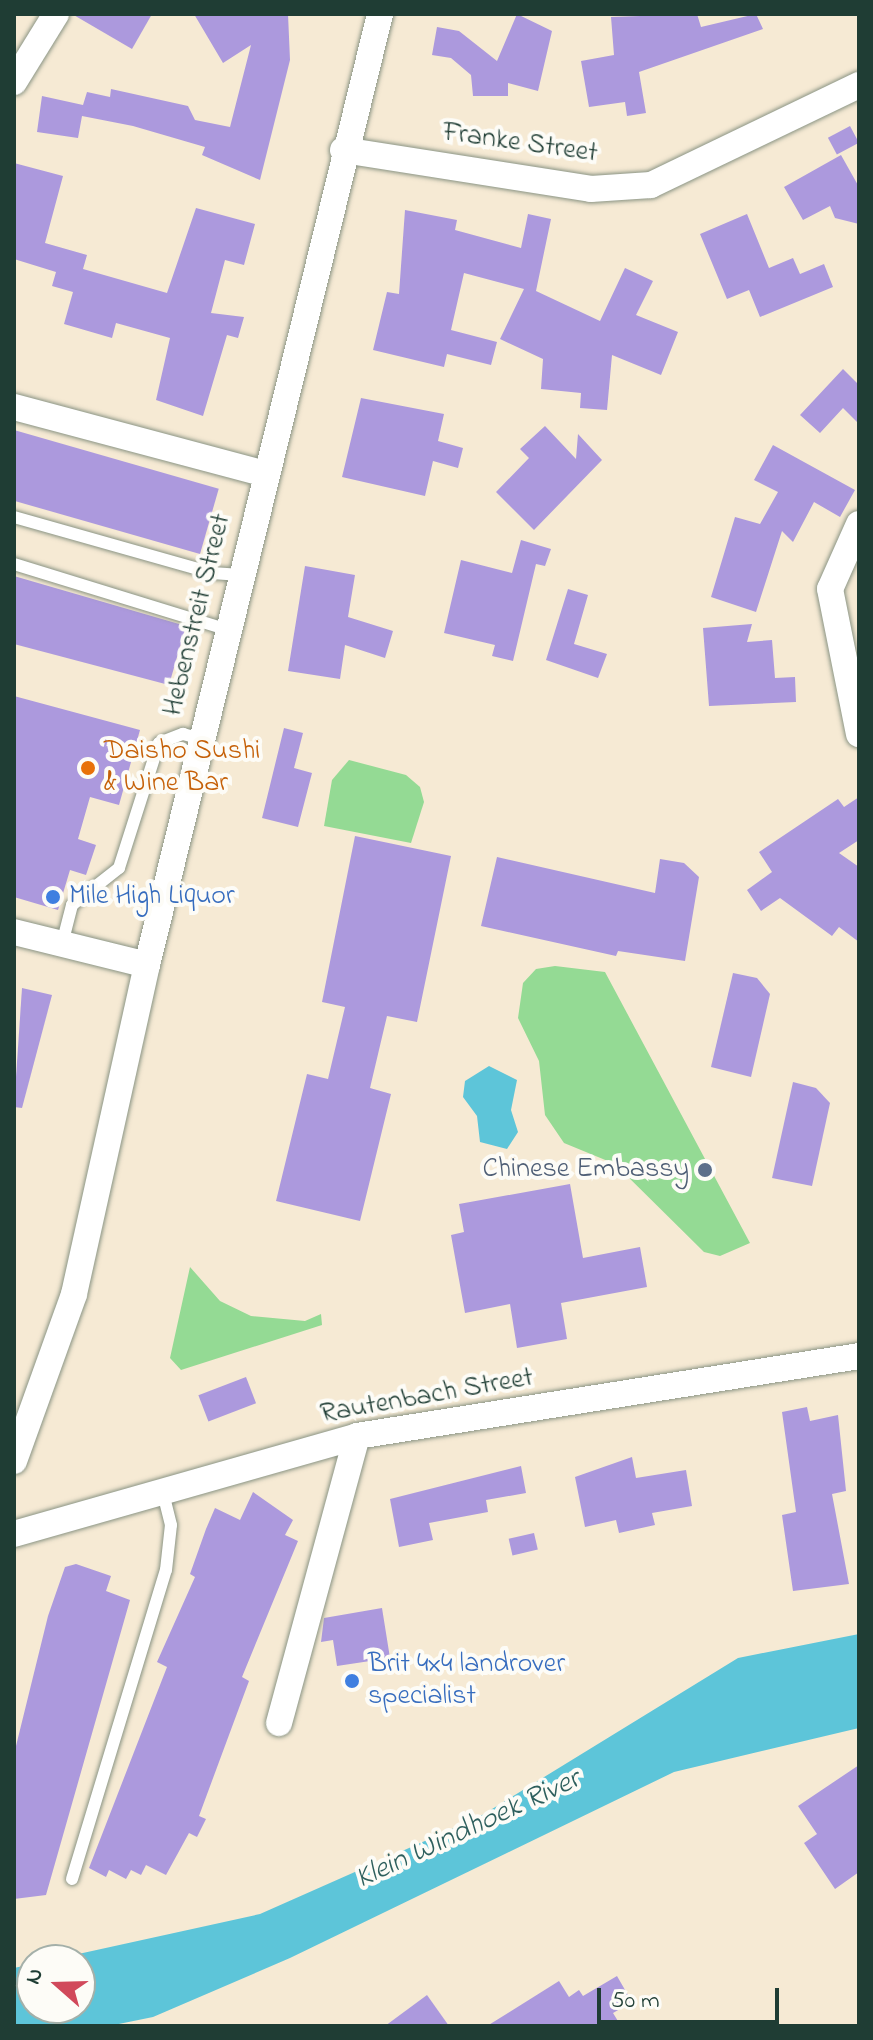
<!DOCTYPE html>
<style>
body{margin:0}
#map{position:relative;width:873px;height:2040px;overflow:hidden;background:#f6ead4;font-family:"Indie Flower",sans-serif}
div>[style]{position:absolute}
.green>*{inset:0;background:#94da94}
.water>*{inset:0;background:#5dc5d9}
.building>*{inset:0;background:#ac99dd;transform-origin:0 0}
.roads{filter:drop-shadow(0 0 2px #8a9484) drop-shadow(0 0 2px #8a9484)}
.service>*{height:12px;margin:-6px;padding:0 6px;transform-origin:6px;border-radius:6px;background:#fff}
.minor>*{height:26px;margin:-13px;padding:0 13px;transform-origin:13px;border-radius:13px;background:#fff}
.dots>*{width:22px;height:22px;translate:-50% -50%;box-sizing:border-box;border:4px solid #fdfcf7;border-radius:50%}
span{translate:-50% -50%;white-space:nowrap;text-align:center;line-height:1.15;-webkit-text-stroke:8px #fdfcf7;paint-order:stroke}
.street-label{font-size:28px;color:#1f3d34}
.food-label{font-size:28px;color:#c56008}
.left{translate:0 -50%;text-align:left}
.shop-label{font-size:28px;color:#366cbe}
.service-label{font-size:28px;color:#4e5e75}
.right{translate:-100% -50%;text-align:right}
.water-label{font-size:30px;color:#2e5f5d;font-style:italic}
.frame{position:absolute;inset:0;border:16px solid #1f3d34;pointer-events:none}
.north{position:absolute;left:16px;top:1944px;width:80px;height:80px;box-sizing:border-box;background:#fdfcf7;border:2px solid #a4b0a9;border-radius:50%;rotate:290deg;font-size:22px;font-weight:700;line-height:32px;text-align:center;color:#1f3d34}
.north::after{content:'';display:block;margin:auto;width:28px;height:36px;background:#d1495b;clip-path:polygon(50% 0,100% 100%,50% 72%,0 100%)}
.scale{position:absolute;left:597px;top:1988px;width:182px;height:36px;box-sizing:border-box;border:4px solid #1f3d34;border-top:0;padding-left:10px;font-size:24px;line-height:28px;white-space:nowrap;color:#1f3d34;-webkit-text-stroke:6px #fdfcf7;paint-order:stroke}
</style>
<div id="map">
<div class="green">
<div style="clip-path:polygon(349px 760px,406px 775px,420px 787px,424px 802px,411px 843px,324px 826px,332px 780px)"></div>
<div style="clip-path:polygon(555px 966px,605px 972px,750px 1243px,720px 1256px,704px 1252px,615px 1164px,564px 1143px,545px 1115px,539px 1061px,518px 1018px,523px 983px,536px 969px)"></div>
<div style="clip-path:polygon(190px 1267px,220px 1301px,251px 1316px,305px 1321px,321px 1314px,322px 1325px,181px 1370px,170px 1358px)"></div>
</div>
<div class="water">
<div style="clip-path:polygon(489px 1066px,517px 1080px,511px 1110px,518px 1132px,507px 1149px,480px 1142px,477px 1116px,463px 1097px,465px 1081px)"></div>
<div style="clip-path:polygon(859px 1634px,859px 1728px,674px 1772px,290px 1958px,153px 2017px,109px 2026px,14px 2026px,14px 1968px,32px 1964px,32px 2008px,80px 2008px,80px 1960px,51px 1960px,260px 1914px,479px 1817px,738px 1658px)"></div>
</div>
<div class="building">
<div style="clip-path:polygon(72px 14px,152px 14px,132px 49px)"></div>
<div style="clip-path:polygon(194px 14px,288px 14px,290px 60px,260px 180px,202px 155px,205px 147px,133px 126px,82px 116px,78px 138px,37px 132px,42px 96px,83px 105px,87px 92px,110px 97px,111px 89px,188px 106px,195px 120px,230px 127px,251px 45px,223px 63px)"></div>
<div style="clip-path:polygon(517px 14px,552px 31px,538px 91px,508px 83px,508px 96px,473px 96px,471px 75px,451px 58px,432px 55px,437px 27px,459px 31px,497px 61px)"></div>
<div style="clip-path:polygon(697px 14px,701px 27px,756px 14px,763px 29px,639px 72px,646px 113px,627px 116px,625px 102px,589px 107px,581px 61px,614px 55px,611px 17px)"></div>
<div style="left:850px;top:126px;width:19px;height:25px;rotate:62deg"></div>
<div style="clip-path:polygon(841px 155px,859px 187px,859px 224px,835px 218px,830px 206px,803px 220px,784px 187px)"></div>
<div style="clip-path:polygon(14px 163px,63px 176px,45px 243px,87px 255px,83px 269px,167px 293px,196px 208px,255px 224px,244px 265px,225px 260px,211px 313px,244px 317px,238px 338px,227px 335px,203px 416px,156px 400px,170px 338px,116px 323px,112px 338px,64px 324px,73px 292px,52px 286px,56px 272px,14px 259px)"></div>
<div style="clip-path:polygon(405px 210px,457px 220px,455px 230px,521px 248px,528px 214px,551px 219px,536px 291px,600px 321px,625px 268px,653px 281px,636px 315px,678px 332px,661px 375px,612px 355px,607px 410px,580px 408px,581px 393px,541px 389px,543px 359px,500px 339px,524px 289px,464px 273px,451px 330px,497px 342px,491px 365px,447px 354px,444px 367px,373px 350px,387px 292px,399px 294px)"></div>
<div style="clip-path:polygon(747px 214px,769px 268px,793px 258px,800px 274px,824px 264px,833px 287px,760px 317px,749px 290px,727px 299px,700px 234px)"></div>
<div style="clip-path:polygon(843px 369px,859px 385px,859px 424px,843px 408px,820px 433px,800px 415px)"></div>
<div style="clip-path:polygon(361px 398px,444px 414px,438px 441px,463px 448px,458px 468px,433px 461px,425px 496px,342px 477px)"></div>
<div style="clip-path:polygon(545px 426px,576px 459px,578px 434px,602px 460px,534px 530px,496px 492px,529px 458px,520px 449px)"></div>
<div style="left:14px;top:430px;width:213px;height:68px;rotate:16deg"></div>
<div style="clip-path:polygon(773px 445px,855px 490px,840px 517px,814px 502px,793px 542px,782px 531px,756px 612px,711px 597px,735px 517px,760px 524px,778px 492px,754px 480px)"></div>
<div style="clip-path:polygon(521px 540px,551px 549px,545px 566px,536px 564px,513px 661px,492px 656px,495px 645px,444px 633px,461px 560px,512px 573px)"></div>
<div style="clip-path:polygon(305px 566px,355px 575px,348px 617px,393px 631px,385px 658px,345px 645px,340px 679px,288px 671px)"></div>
<div style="clip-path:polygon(14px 576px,186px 626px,169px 685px,14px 644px)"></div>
<div style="clip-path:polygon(568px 589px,588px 595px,574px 644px,607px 654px,598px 678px,546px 660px)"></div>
<div style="clip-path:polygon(752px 624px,747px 642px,772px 640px,775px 678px,795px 677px,796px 702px,709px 706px,703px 628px)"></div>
<div style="clip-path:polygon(14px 696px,140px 730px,119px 805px,90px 797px,78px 839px,96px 845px,86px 875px,70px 870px,58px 910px,14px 897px)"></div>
<div style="clip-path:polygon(284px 728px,303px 733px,294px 768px,312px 773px,298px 827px,262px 818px)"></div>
<div style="clip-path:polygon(859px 797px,859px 840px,839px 853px,859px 867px,859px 942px,839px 927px,832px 936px,780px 898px,761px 911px,747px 890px,772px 872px,759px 852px,838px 799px,844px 807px)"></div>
<div style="clip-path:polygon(355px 836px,451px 856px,417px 1022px,387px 1016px,370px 1088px,391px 1094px,360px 1221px,276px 1201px,307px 1074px,328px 1079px,345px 1007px,322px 1002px)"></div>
<div style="clip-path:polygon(497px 857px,655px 893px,660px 859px,684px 863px,699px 877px,685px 961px,618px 951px,616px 956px,481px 926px)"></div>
<div style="clip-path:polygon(733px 973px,757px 978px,770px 994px,751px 1077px,711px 1067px)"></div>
<div style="clip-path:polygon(22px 988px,52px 995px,22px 1108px,14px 1107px)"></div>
<div style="clip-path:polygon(793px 1082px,816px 1088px,830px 1103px,812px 1186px,772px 1178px)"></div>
<div style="clip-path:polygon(570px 1184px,583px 1258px,640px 1247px,647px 1287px,561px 1303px,567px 1339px,517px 1348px,510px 1304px,465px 1313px,451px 1235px,464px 1232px,459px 1204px)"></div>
<div style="left:246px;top:1377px;width:28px;height:51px;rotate:69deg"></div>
<div style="clip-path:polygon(807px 1407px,810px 1421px,838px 1415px,846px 1491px,832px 1494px,849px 1584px,793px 1591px,782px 1515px,796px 1512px,782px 1412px)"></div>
<div style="clip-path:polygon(632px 1457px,636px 1478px,686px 1470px,692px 1506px,652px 1513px,655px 1525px,619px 1533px,616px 1520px,585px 1527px,575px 1477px)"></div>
<div style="clip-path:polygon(521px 1466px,526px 1493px,486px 1500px,488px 1512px,429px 1523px,433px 1540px,399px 1547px,390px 1499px)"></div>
<div style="clip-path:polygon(253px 1492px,293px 1520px,285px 1535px,298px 1541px,242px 1677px,249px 1681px,199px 1816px,206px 1819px,197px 1837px,189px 1833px,166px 1875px,146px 1865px,141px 1875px,131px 1870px,126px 1879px,109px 1870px,106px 1877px,89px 1868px,167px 1667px,157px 1662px,195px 1577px,190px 1574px,206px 1529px,215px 1508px,240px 1520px)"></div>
<div style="left:534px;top:1533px;width:17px;height:26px;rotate:77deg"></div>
<div style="clip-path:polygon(76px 1564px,111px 1576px,106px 1591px,130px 1600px,46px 1895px,14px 1899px,16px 1746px,48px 1616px,65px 1567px)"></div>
<div style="clip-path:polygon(382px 1608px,390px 1658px,337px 1666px,333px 1640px,321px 1642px,324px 1618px)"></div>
<div style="clip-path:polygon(859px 1765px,859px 1872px,835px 1889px,804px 1843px,817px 1834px,798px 1806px)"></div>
<div style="clip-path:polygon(617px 1976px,632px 2002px,613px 2013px,621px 2026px,487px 2026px,559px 1981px,569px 1997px,579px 1990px,583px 1996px)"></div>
<div style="clip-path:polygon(427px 1995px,449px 2026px,385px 2026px)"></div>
</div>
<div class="roads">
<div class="service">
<div style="left:14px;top:517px;width:206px;rotate:15.8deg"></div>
<div style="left:212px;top:573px;width:29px;rotate:4deg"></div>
<div style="left:14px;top:564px;width:224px;rotate:17.1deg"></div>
<div style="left:62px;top:944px;width:40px;rotate:-75.6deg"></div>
<div style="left:72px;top:905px;width:60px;rotate:-38.2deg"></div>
<div style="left:119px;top:868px;width:131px;rotate:-72.3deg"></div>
<div style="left:159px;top:743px;width:26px;rotate:-21deg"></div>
<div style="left:183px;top:734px;width:20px;rotate:15deg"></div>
<div style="left:72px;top:1879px;width:323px;rotate:-73.1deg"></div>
<div style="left:166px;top:1570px;width:45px;rotate:-83.7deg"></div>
<div style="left:171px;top:1525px;width:32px;rotate:-104deg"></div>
</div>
<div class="minor">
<div style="left:14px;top:82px;width:80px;rotate:-58.3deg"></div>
<div style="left:343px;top:150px;width:251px;rotate:8.9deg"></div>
<div style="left:591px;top:189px;width:60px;rotate:-3.8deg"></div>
<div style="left:651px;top:185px;width:231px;rotate:-25.7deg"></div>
<div style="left:14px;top:407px;width:260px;rotate:14.9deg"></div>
<div style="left:859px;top:524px;width:71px;rotate:114deg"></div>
<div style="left:830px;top:589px;width:148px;rotate:78.7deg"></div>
<div style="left:14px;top:932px;width:137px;rotate:13.9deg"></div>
<div style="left:14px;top:1461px;width:177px;rotate:-70.2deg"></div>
<div style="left:74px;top:1294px;width:337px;rotate:-77.5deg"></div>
<div style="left:147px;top:965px;width:979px;rotate:-76.23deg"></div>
<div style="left:14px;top:1534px;width:357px;rotate:-15.9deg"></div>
<div style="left:357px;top:1436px;width:508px;rotate:-9.05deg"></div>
<div style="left:279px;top:1723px;width:297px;rotate:-74.8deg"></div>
</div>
</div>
<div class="dots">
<div style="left:88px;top:768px;background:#e8710a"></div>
<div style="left:53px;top:897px;background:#3f7fe0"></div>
<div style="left:705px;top:1170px;background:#5c6f8a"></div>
<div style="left:352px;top:1681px;background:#3f7fe0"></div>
</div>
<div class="street-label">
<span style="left:520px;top:144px;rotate:8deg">Franke Street</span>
<span style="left:198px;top:615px;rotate:-76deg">Hebenstreit Street</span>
<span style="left:427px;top:1397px;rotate:-10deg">Rautenbach Street</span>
</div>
<div class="food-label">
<span class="left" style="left:104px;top:768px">Daisho Sushi<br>&amp; Wine Bar</span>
</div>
<div class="shop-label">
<span class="left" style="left:69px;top:897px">Mile High Liquor</span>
<span class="left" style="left:368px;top:1681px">Brit 4x4 landrover<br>specialist</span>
</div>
<div class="service-label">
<span class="right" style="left:689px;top:1170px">Chinese Embassy</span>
</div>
<div class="water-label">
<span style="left:468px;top:1830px;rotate:-25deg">Klein Windhoek River</span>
</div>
<div class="frame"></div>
<div class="north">N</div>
<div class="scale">50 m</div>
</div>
